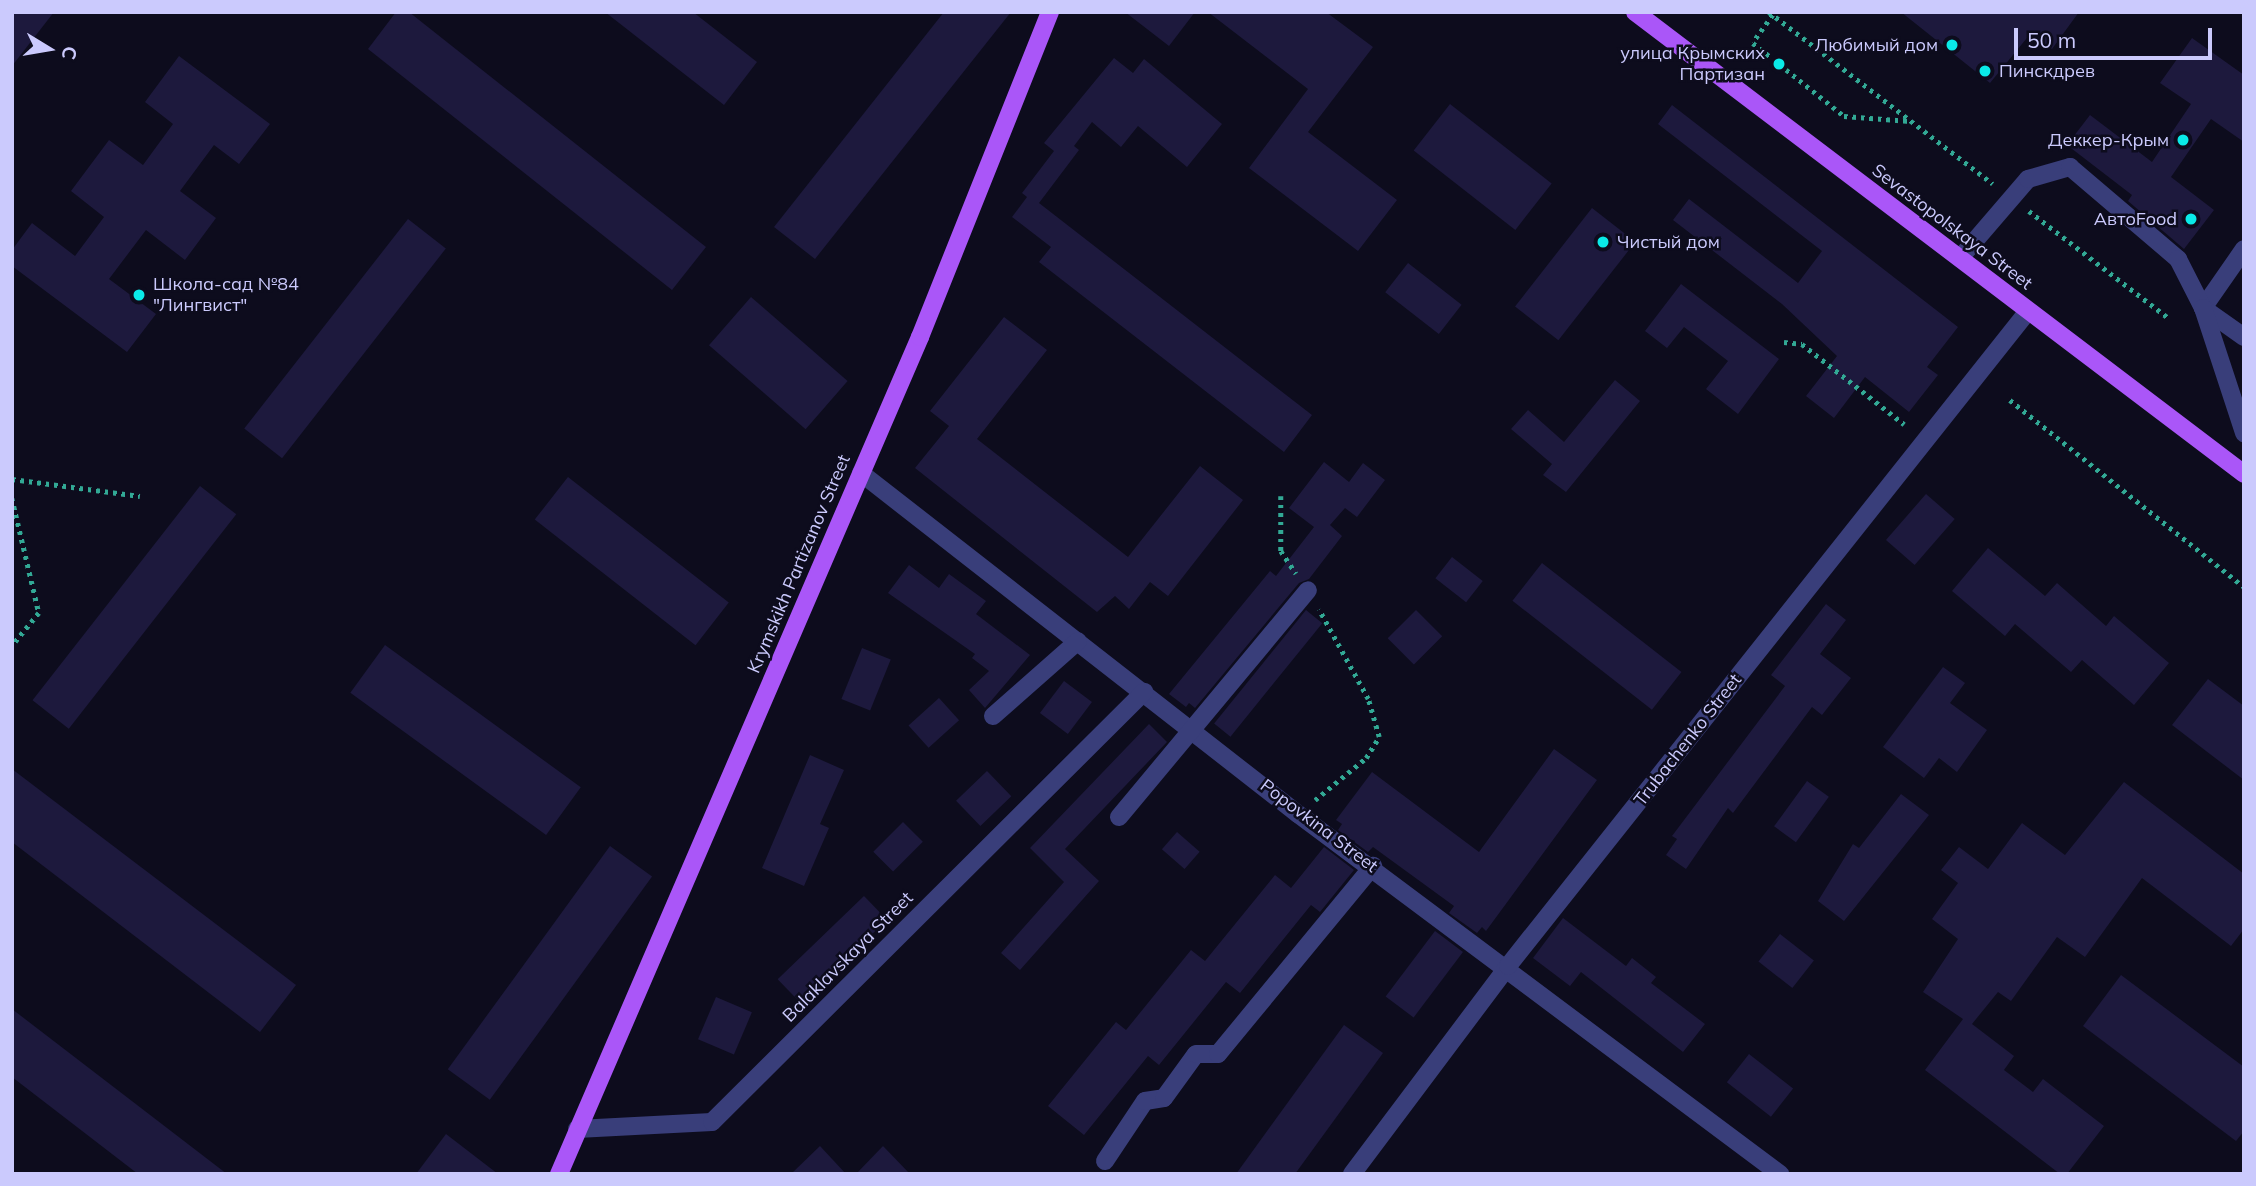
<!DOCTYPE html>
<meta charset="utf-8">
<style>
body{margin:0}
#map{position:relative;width:2256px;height:1186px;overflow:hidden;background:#0d0c1d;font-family:Mulish,sans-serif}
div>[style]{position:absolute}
.building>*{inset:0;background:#1d193d;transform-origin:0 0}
.path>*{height:4.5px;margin-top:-2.25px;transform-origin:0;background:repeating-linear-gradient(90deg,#32a995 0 3.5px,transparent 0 8.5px)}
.minor>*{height:18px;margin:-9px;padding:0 9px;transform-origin:9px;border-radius:9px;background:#393e7a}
.major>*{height:18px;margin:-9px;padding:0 9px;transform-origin:9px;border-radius:9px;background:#aa56f8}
.dots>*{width:19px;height:19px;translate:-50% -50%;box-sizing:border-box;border:4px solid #0d0c1d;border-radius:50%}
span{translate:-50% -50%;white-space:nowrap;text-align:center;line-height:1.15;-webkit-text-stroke:5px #0d0c1d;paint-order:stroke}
.poi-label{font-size:18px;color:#cbcafd}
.right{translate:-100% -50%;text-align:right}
.left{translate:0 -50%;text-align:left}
.street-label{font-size:18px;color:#cbcafd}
.frame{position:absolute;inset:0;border:14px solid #cbcafd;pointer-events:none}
.north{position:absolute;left:14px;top:14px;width:70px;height:70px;-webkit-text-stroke:5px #0d0c1d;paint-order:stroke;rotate:101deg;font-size:19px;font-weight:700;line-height:28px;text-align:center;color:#cbcafd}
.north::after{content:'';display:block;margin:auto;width:24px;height:32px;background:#cbcafd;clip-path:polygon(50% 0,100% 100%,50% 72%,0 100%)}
.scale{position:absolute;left:2014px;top:28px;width:198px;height:32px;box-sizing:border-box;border:4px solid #cbcafd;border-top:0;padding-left:9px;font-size:21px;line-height:24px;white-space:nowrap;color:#cbcafd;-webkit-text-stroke:5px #0d0c1d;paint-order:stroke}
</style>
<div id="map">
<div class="building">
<div style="clip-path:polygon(12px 12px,54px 12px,12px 66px)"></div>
<div style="clip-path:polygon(396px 12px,409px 12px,706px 247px,672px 290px,368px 49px)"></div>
<div style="clip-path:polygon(605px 12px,693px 12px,757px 62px,724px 105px)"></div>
<div style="clip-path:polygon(944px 12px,1011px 12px,815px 259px,774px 227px)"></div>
<div style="clip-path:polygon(1125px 12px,1195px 12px,1169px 46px)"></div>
<div style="clip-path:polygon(1208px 12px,1326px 12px,1373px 47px,1308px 132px,1397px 200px,1358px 251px,1249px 168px,1308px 89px)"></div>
<div style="clip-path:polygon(1901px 12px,2079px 12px,2052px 49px,2031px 33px,1990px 83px)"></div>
<div style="clip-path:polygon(2192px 38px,2244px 75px,2244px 142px,2211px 119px,2171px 177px,2214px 210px,2184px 249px,2128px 201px,2132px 195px,2067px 145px,2090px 115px,2152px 162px,2191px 104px,2160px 83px)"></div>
<div style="clip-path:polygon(179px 56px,270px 124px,239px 164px,214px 145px,180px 191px,216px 218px,185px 260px,146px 230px,109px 279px,156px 314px,127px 352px,12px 266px,12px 250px,32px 223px,75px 256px,104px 217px,71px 191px,109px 140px,143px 165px,173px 124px,145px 102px)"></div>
<div style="clip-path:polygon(1114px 58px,1133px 73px,1144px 59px,1222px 124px,1187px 167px,1138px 126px,1121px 147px,1092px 122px,1074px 146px,1079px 150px,1039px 203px,1312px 415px,1284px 452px,1039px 262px,1051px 247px,1012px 217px,1027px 197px,1022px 193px,1054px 151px,1044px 143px)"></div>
<div style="left:1450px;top:104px;width:129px;height:59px;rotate:38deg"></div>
<div style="clip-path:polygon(1672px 105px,1958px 327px,1927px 367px,1938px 375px,1909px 412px,1865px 377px,1834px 418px,1806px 396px,1837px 356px,1782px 304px,1673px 220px,1689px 199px,1798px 283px,1822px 251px,1658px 124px)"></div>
<div style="left:1592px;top:208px;width:55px;height:125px;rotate:38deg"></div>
<div style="left:408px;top:219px;width:48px;height:266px;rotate:38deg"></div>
<div style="left:1408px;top:263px;width:68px;height:37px;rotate:38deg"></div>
<div style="clip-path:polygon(1681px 284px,1779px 359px,1738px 414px,1706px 389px,1728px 361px,1684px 327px,1667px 348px,1645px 331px)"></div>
<div style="left:751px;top:297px;width:128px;height:64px;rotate:41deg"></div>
<div style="clip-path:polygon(1004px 317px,1047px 350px,977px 439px,1128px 557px,1200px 466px,1243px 500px,1168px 596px,1150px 582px,1129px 609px,1115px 596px,1097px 612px,915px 468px,949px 426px,930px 411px)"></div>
<div style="clip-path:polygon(1615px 380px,1640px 401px,1566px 492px,1543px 475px,1552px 464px,1511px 429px,1528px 410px,1564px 442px)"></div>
<div style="clip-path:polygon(1324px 462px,1349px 482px,1363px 463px,1385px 480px,1357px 517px,1345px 508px,1330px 525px,1342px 536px,1309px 579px,1299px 583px,1195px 708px,1189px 703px,1186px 707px,1169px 694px,1270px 571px,1276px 576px,1314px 527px,1289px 508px)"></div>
<div style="left:568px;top:477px;width:204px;height:54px;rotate:38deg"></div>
<div style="left:200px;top:486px;width:46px;height:272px;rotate:38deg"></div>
<div style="left:1926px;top:494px;width:38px;height:61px;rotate:41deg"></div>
<div style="clip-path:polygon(1988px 548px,2045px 596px,2057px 583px,2106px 626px,2114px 616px,2169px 663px,2134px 705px,2082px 660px,2071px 672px,2015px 624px,2005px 636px,1952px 591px)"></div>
<div style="left:1452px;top:557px;width:39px;height:27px;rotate:38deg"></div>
<div style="left:1542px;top:563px;width:177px;height:48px;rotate:38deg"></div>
<div style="clip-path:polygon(909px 565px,939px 588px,949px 574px,986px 601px,976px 614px,1030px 655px,985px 708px,969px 690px,989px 671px,972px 658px,975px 654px,888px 593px)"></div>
<div style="clip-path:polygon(1826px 604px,1846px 620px,1820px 654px,1851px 678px,1822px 715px,1812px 707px,1733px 813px,1728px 808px,1686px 869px,1666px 855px,1677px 839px,1672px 836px,1785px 686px,1771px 675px)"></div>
<div style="left:1306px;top:610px;width:21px;height:146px;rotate:39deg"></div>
<div style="left:1416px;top:610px;width:37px;height:40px;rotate:45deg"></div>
<div style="left:385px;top:645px;width:242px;height:59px;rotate:36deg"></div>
<div style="left:862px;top:648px;width:31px;height:55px;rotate:22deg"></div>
<div style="clip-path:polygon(1943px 667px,1965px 683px,1950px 703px,1987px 730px,1957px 772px,1939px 758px,1924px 778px,1883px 747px)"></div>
<div style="clip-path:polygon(2208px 679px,2244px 706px,2244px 780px,2172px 725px)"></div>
<div style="left:1064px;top:681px;width:35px;height:40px;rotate:37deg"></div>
<div style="left:939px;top:698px;width:30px;height:41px;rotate:48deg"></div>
<div style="clip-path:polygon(1149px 724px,1167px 742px,1065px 849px,1099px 881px,1020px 970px,1001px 953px,1064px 882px,1030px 848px)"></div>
<div style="clip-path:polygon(1554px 749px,1597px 780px,1486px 931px,1482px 927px,1477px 933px,1449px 913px,1454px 906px,1373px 847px,1368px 852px,1338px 830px,1342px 824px,1336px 820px,1372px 772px,1479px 852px)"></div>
<div style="clip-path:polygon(810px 755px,844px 770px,820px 824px,829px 828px,804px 886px,762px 868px)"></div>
<div style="clip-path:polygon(12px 769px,296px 985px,260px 1032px,12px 842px)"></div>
<div style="left:987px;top:771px;width:35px;height:43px;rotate:46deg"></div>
<div style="left:1807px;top:781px;width:27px;height:56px;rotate:36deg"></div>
<div style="clip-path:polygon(2124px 782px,2244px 874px,2244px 929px,2231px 946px,2142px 878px,2085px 957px,2057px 937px,2011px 1001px,1998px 992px,1972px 1024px,2014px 1056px,2004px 1070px,2033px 1092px,2043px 1079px,2104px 1126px,2067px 1174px,2060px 1174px,1925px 1070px,1963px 1019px,1923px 992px,1958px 939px,1932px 919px,1958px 883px,1941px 870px,1959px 847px,1988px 869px,2022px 823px,2065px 855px)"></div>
<div style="clip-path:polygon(1901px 794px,1929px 815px,1844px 921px,1818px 901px,1853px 844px,1859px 848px)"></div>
<div style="left:903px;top:822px;width:28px;height:42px;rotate:45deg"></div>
<div style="left:1177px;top:832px;width:30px;height:23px;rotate:41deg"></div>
<div style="left:610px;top:846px;width:52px;height:276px;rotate:36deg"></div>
<div style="clip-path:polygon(1324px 847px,1354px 870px,1320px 912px,1311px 905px,1240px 993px,1226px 982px,1159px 1065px,1148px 1056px,1084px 1135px,1048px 1106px,1116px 1022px,1126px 1030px,1191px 950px,1205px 961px,1275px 875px,1291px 888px)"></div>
<div style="left:864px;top:896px;width:33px;height:120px;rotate:46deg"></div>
<div style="clip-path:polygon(1563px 918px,1626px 966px,1632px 958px,1656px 977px,1651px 983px,1705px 1024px,1683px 1052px,1581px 972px,1570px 986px,1533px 958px)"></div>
<div style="left:1435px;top:931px;width:35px;height:82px;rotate:37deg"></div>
<div style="left:1780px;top:934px;width:43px;height:35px;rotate:38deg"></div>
<div style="clip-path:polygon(2121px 975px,2244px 1067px,2244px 1131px,2236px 1141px,2083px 1026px)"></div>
<div style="left:716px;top:997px;width:39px;height:46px;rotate:23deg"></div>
<div style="clip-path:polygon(12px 1009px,227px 1174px,138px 1174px,12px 1077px)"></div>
<div style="clip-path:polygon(1344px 1025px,1383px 1053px,1295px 1174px,1236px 1174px)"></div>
<div style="left:1749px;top:1054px;width:56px;height:36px;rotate:38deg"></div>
<div style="clip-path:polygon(446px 1134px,498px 1174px,416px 1174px)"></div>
<div style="clip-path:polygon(820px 1146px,846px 1174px,791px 1174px)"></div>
<div style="clip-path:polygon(883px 1146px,910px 1174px,856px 1174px)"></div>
</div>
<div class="path">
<div style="left:1769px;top:12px;width:282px;rotate:37.5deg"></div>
<div style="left:1773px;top:15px;width:34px;rotate:126deg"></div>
<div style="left:1753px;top:43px;width:117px;rotate:38.7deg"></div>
<div style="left:1844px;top:116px;width:66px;rotate:4.3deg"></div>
<div style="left:2029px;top:211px;width:178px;rotate:37.5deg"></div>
<div style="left:1784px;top:342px;width:18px;rotate:6deg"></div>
<div style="left:1802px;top:344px;width:130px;rotate:38.1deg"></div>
<div style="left:2010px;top:400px;width:300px;rotate:38.6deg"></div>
<div style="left:12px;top:479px;width:129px;rotate:7.6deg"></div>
<div style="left:1281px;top:496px;width:55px;rotate:90deg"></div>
<div style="left:1281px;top:551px;width:27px;rotate:56deg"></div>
<div style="left:12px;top:498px;width:118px;rotate:76.8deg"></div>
<div style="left:39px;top:613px;width:43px;rotate:129.3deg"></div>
<div style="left:1315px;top:800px;width:66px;rotate:-39.5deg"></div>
<div style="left:1366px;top:758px;width:25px;rotate:-58deg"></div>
<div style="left:1379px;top:737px;width:40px;rotate:-106deg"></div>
<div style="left:1368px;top:699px;width:102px;rotate:-118.8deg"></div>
</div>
<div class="minor">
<div style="left:2244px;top:249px;width:72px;rotate:124.8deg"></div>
<div style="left:2203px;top:308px;width:50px;rotate:35.3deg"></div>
<div style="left:1960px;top:258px;width:104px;rotate:-49.3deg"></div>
<div style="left:2028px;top:179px;width:44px;rotate:-15.9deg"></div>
<div style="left:2070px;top:167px;width:142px;rotate:40.4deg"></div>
<div style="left:2178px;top:259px;width:55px;rotate:63deg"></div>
<div style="left:2203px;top:308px;width:132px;rotate:71.8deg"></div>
<div style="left:861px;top:473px;width:554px;rotate:37.97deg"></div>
<div style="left:1298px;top:814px;width:602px;rotate:36.76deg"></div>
<div style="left:993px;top:716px;width:113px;rotate:-41.4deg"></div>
<div style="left:1119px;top:817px;width:295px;rotate:-50.2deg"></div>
<div style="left:577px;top:1129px;width:135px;rotate:-3deg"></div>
<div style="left:712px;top:1122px;width:610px;rotate:-44.87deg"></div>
<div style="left:1105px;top:1161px;width:72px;rotate:-56.3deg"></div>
<div style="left:1145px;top:1101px;width:19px;rotate:-9deg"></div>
<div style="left:1164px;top:1098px;width:54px;rotate:-54deg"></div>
<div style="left:1196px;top:1054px;width:22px"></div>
<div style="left:1218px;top:1054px;width:244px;rotate:-50.5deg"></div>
<div style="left:1352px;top:1174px;width:260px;rotate:-53.1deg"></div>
<div style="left:1508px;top:966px;width:836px;rotate:-51.55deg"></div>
</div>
<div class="major">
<div style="left:1635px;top:12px;width:764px;rotate:37.18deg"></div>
<div style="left:559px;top:1174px;width:912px;rotate:-66.67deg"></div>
<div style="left:920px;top:337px;width:350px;rotate:-68.2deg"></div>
</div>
<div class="dots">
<div style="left:1952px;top:45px;background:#0aeae8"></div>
<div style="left:1779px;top:64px;background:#0aeae8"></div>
<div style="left:1985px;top:71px;background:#0aeae8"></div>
<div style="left:2183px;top:140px;background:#0aeae8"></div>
<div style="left:2191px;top:219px;background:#0aeae8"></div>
<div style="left:1603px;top:242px;background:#0aeae8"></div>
<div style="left:139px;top:295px;background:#0aeae8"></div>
</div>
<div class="poi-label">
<span class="right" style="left:1938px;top:45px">Любимый дом</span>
<span class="right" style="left:1765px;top:64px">улица Крымских<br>Партизан</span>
<span class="left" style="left:1999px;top:71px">Пинскдрев</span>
<span class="right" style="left:2169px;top:140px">Деккер-Крым</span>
<span class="right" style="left:2177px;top:219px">АвтоFood</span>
<span class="left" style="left:1617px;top:242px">Чистый дом</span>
<span class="left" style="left:153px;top:295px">Школа-сад №84<br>"Лингвист"</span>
</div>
<div class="street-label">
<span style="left:1952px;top:227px;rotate:37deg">Sevastopolskaya Street</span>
<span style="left:799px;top:564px;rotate:-67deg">Krymskikh Partizanov Street</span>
<span style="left:1688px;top:740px;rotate:-52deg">Trubachenko Street</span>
<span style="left:1319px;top:826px;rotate:37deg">Popovkina Street</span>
<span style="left:848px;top:957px;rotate:-45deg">Balaklavskaya Street</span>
</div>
<div class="frame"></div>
<div class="north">С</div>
<div class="scale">50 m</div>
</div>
